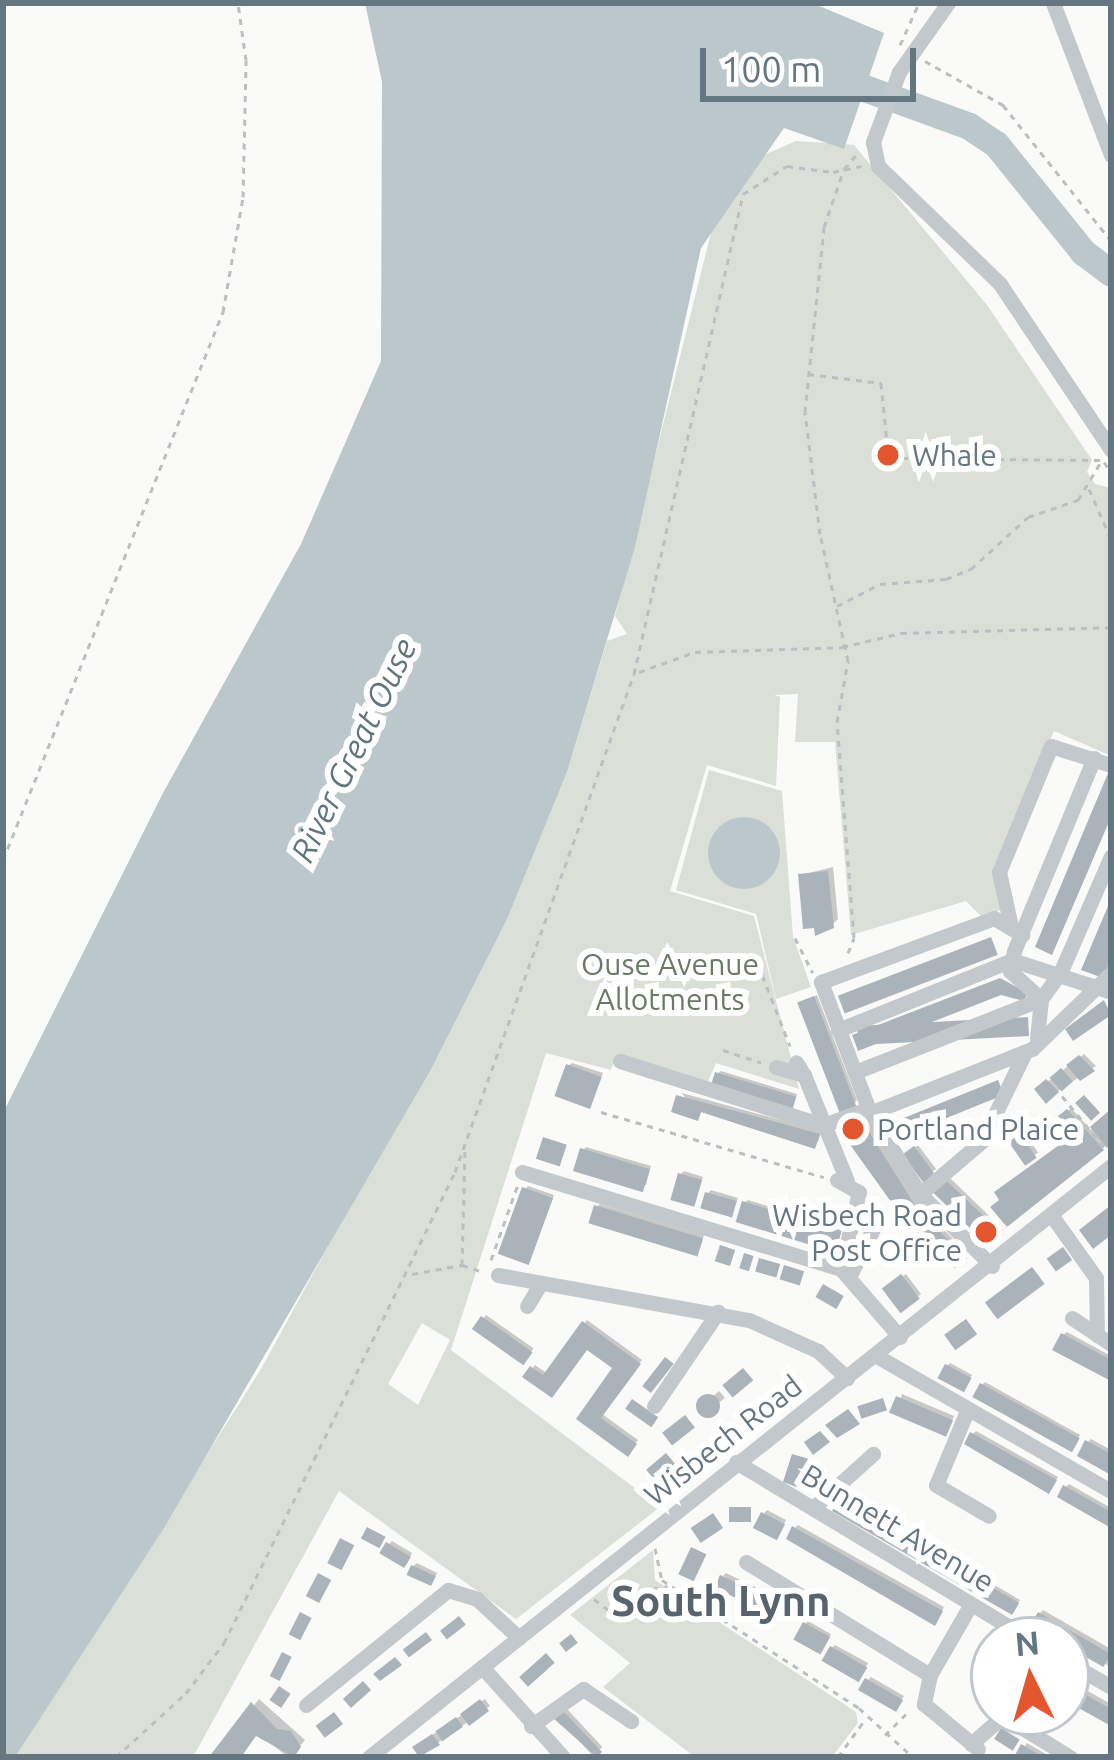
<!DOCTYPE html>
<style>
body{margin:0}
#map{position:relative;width:1114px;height:1760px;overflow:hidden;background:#fafaf8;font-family:Ubuntu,sans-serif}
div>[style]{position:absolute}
.green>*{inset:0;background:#dadfd7}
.water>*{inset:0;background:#bbc7cb}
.round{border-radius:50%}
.shadow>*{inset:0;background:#0003;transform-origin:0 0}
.river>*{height:27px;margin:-13.5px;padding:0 13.5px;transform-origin:13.5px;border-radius:13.5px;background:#bbc7cb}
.building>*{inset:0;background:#aab3b9;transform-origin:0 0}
.path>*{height:3px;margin-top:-1.5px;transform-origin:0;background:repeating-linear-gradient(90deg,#bbbfc2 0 6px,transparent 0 12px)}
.minor>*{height:15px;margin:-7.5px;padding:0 7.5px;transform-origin:7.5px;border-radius:7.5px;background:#c3c8cc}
.dots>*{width:33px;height:33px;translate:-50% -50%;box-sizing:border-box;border:6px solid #fff;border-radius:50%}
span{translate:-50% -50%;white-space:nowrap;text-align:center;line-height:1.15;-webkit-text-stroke:12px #fff;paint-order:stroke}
.poi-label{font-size:30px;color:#657683}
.left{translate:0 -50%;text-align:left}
.right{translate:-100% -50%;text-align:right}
.park-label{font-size:30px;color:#687a64}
.street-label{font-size:30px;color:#657683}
.water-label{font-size:33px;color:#60757c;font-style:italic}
.district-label{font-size:42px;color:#57646e;font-weight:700}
.frame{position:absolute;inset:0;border:6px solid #657683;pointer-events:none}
.north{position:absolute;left:970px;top:1616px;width:120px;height:120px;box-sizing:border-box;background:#fff;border:3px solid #c1c8cd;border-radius:50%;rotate:355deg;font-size:33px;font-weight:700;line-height:48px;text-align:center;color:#657683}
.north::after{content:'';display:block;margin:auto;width:42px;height:54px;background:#e4572e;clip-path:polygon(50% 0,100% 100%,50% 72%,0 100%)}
.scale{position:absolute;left:700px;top:48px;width:216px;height:54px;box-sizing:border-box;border:6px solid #657683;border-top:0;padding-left:15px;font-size:36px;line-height:42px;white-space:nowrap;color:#657683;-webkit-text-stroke:9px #fff;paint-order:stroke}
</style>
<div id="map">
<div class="green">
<div style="clip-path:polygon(evenodd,796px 141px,854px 145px,987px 305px,1092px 460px,1087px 472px,1095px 484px,1111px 488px,1111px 756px,1054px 731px,994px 869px,1001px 910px,981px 916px,966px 901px,851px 935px,835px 742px,795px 742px,798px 694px,774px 695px,780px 697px,776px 786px,707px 765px,670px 891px,754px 916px,799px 1089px,716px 1063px,706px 1086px,616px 1055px,611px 1070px,546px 1053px,451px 1350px,660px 1507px,516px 1619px,339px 1491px,193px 1757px,15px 1757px,261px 1369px,508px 917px,567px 772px,607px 641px,627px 634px,615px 616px,719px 201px,752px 160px,796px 141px,422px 1323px,450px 1340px,418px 1405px,388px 1384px,422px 1323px)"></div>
<div style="clip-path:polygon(709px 770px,782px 791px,793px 937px,811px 987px,776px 999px,756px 914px,676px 890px)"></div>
<div style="clip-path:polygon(653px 1550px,655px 1580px,856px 1712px,858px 1723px,832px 1757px,695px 1757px,603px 1687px,630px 1663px,570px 1615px)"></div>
</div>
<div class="water">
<div style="clip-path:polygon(365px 3px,812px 3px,884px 33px,844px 149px,784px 128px,701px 248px,635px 547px,567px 772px,508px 917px,430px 1071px,164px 1528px,15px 1757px,3px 1757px,3px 1113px,163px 793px,301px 544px,381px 361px,382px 82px)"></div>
<div class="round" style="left:708px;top:817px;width:72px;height:72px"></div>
</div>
<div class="shadow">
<div style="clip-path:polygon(833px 867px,838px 919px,832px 925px,801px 875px)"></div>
<div style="clip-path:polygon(817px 995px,857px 1100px,854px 1103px,801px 1002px)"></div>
<div style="clip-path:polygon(1084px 1054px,1096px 1066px,1046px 1099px,1038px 1089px)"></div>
<div style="clip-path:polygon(572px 1063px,603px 1073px,590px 1105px,568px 1066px)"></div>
<div style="clip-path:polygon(721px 1071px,797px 1094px,794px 1103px,717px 1074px)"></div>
<div style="clip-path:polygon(682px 1093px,821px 1131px,818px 1142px,702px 1110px,698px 1118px)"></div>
<div style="clip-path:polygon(1071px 1108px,1091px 1130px,1111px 1112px,1111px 1141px,1102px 1148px,1077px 1135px,1062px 1116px)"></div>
<div style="clip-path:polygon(865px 1118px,921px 1207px,967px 1253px,955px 1264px,848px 1126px)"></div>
<div style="left:1024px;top:1133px;width:24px;height:14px;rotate:54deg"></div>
<div style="left:918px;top:1145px;width:30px;height:14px;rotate:53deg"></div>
<div style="clip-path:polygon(586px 1147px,651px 1166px,646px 1185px,583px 1150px)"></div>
<div style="clip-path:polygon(684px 1171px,703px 1177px,694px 1204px,681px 1174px)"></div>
<div style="left:950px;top:1178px;width:74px;height:20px;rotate:44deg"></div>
<div style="clip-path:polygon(528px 1186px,554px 1195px,529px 1261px,525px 1189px)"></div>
<div style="clip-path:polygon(711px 1190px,738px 1198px,731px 1215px,708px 1193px)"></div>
<div style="clip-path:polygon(748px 1200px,842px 1229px,837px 1245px,744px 1203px)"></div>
<div style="clip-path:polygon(600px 1204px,704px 1235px,700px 1249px,597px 1207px)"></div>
<div style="left:906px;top:1274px;width:25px;height:25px;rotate:53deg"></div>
<div style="left:486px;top:1315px;width:58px;height:17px;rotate:35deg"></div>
<div style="clip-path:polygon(587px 1320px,642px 1360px,602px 1414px,638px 1440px,628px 1453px,580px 1418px,617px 1368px,587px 1346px,554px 1391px,526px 1376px,535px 1365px,548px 1374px)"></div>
<div style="clip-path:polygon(1067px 1332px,1111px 1356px,1111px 1378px,1063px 1335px)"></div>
<div style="clip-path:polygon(950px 1363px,972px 1375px,966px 1386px,947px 1366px)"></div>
<div style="clip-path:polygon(985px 1382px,1080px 1435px,1074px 1446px,982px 1385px)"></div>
<div style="left:719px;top:1391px;width:9px;height:29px;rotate:49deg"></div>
<div style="clip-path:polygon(902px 1394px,954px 1416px,948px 1429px,897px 1412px)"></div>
<div style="clip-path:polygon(976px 1431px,1058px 1477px,1052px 1487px,973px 1434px)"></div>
<div style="clip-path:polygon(1091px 1439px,1111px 1450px,1111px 1472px,1088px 1442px)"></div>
<div style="clip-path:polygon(1069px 1484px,1111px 1508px,1111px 1524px,1066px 1487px)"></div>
<div style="clip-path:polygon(844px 1497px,1020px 1600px,1014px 1609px,841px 1500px)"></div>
<div style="clip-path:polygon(767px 1510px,786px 1520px,779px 1534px,764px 1513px)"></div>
<div style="clip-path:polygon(798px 1525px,944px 1607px,938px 1619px,795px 1528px)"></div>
<div style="clip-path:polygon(392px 1541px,412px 1553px,408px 1561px,389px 1544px)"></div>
<div style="clip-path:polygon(417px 1563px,437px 1573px,434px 1580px,413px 1566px)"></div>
<div style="clip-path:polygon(726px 1573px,776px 1597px,771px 1608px,723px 1576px)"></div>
<div style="clip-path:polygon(1043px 1610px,1111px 1649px,1111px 1668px,1040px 1613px)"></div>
<div style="clip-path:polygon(808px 1621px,831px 1634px,824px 1647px,805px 1624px)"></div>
<div style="clip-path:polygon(835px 1645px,868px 1663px,861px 1675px,832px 1648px)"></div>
<div style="clip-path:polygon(871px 1677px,904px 1696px,898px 1705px,868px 1680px)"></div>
<div style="clip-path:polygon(1066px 1679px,1111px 1704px,1111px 1723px,1066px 1698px)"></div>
<div style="clip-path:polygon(259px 1699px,305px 1740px,295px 1752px,288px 1757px,257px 1733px,239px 1757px,213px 1757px)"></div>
<div style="clip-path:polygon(485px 1699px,490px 1706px,469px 1721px,438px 1743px,419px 1744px)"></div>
<div style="left:567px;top:1709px;width:52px;height:13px;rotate:47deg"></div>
<div style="clip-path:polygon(1027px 1743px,1051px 1757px,1019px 1754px)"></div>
</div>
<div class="river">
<div style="left:834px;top:77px;width:144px;rotate:19.9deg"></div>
<div style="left:969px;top:126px;width:32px;rotate:34deg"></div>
<div style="left:996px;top:144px;width:139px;rotate:51.1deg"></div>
<div style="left:1083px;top:252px;width:35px;rotate:37deg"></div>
</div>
<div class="building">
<div style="clip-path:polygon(1111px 766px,1111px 817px,1052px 955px,1035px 947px)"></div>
<div style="clip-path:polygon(828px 871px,834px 928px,815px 936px,814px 928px,803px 929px,798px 874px)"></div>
<div style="clip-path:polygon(1111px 899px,1111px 960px,1103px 978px,1081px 970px)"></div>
<div style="left:991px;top:937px;width:19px;height:164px;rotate:69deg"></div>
<div style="clip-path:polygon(1000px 978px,1028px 993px,1024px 1001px,1001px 995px,858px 1051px,852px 1035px)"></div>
<div style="left:814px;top:996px;width:118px;height:18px;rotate:69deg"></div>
<div style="clip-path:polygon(1104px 1000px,1111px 1015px,1073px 1041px,1065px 1029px)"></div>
<div style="left:1028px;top:1017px;width:19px;height:171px;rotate:87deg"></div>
<div style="clip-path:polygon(1079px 1055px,1095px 1071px,1080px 1081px,1066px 1065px)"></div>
<div style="left:566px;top:1064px;width:38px;height:34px;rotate:20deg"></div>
<div style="left:1061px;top:1068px;width:18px;height:15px;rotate:49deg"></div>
<div style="left:715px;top:1072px;width:85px;height:14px;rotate:17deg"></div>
<div style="clip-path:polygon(1046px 1079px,1059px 1092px,1046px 1104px,1034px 1089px)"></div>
<div style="left:998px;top:1080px;width:16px;height:119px;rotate:68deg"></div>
<div style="clip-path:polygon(676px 1095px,820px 1134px,815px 1149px,701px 1112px,698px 1121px,671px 1112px)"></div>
<div style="left:1084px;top:1095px;width:24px;height:12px;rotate:48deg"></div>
<div style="clip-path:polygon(1067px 1109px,1104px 1150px,1007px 1227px,990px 1207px,999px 1200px,994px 1192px,1073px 1135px,1058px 1116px)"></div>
<div style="clip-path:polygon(1111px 1109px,1111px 1144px,1107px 1148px,1090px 1127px)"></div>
<div style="clip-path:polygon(861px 1119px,918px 1210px,967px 1258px,955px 1268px,904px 1220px,846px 1139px,841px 1128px)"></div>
<div style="left:1020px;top:1134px;width:29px;height:14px;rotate:55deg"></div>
<div style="left:543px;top:1137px;width:25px;height:23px;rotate:18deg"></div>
<div style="left:914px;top:1146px;width:36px;height:14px;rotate:54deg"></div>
<div style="left:580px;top:1148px;width:73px;height:24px;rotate:17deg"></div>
<div style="left:678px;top:1173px;width:25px;height:28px;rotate:16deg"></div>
<div style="left:945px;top:1179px;width:80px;height:18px;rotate:44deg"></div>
<div style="left:522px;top:1187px;width:33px;height:71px;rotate:20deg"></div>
<div style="left:705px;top:1192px;width:33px;height:17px;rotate:16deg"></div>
<div style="left:742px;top:1201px;width:104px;height:22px;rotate:17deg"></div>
<div style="left:594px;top:1205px;width:114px;height:19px;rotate:17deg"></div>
<div style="clip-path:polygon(1111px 1205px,1111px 1235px,1093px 1249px,1079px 1230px)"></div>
<div style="left:720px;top:1245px;width:16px;height:17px;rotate:18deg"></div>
<div style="left:1063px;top:1247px;width:16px;height:20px;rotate:55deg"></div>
<div style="left:744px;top:1253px;width:10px;height:16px;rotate:17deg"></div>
<div style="left:759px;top:1258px;width:22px;height:14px;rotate:16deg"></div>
<div style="left:784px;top:1265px;width:21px;height:15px;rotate:17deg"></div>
<div style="left:1032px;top:1267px;width:21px;height:59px;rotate:53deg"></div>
<div style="left:901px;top:1274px;width:31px;height:24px;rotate:53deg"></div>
<div style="left:823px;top:1284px;width:24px;height:15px;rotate:30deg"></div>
<div style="left:481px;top:1316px;width:63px;height:16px;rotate:35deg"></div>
<div style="left:966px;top:1319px;width:19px;height:27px;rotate:54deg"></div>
<div style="clip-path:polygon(582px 1321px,641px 1364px,601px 1418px,637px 1444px,628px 1457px,576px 1419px,612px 1368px,587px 1350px,552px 1398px,522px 1377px,530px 1366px,543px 1375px)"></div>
<div style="clip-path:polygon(1061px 1333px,1111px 1360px,1111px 1381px,1052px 1350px)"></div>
<div style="left:665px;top:1357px;width:11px;height:37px;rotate:38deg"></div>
<div style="left:945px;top:1364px;width:30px;height:16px;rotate:28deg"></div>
<div style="left:743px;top:1368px;width:16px;height:27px;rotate:50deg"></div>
<div style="left:980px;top:1383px;width:114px;height:16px;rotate:29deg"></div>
<div class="round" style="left:696px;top:1394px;width:24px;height:24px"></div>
<div style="left:896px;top:1396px;width:62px;height:18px;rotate:23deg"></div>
<div style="left:883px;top:1398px;width:13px;height:27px;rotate:72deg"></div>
<div style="left:632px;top:1399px;width:32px;height:12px;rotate:35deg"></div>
<div style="clip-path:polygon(848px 1409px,860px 1424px,837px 1438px,825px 1425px)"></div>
<div style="left:685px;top:1415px;width:16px;height:29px;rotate:52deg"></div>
<div style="clip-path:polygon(820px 1431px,830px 1442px,813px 1455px,804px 1442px)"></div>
<div style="clip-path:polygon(970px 1432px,1057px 1480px,1049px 1494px,964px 1444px)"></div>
<div style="clip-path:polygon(1085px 1440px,1111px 1454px,1111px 1475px,1077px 1456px)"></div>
<div style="left:666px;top:1453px;width:16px;height:26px;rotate:50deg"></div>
<div style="clip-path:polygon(792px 1454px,809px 1459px,797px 1487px,783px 1482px)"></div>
<div style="clip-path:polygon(1063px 1485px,1111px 1512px,1111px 1528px,1057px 1497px)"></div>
<div style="left:839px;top:1499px;width:208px;height:14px;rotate:30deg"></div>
<div style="left:729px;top:1507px;width:22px;height:15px"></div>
<div style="left:761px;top:1512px;width:27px;height:18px;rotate:27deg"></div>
<div style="left:713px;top:1513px;width:18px;height:27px;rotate:56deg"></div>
<div style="clip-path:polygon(792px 1526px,943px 1611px,935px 1626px,786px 1539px)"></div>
<div style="left:367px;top:1527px;width:21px;height:13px;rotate:28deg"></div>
<div style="left:340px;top:1538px;width:16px;height:28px;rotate:27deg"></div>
<div style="left:386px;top:1542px;width:29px;height:13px;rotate:31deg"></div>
<div style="left:691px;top:1547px;width:17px;height:30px;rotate:25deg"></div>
<div style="left:411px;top:1565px;width:27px;height:11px;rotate:24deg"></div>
<div style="left:318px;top:1573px;width:15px;height:26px;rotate:28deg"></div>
<div style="left:720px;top:1575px;width:61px;height:14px;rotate:25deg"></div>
<div style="left:300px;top:1612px;width:13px;height:25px;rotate:27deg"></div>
<div style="left:1038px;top:1612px;width:84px;height:15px;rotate:30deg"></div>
<div style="left:459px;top:1616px;width:11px;height:24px;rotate:52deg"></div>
<div style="left:803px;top:1622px;width:31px;height:20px;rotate:29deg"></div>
<div style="left:426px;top:1632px;width:10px;height:29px;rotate:53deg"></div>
<div style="left:571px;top:1634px;width:11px;height:15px;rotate:52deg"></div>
<div style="clip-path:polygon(984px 1639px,994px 1644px,994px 1662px,976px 1652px)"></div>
<div style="left:830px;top:1646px;width:43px;height:17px;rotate:30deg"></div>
<div style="left:282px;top:1652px;width:11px;height:27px;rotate:27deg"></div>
<div style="left:546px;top:1653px;width:13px;height:36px;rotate:48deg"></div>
<div style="clip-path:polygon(395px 1657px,402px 1665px,380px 1681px,373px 1674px)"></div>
<div style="left:865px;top:1678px;width:44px;height:14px;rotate:30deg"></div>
<div style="left:363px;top:1681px;width:12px;height:27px;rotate:48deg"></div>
<div style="clip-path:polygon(1066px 1684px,1111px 1709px,1111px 1726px,1066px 1701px)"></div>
<div style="left:279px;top:1686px;width:14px;height:17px;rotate:34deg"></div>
<div style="left:480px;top:1699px;width:15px;height:25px;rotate:53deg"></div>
<div style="clip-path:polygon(251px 1702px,277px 1729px,291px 1731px,301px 1747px,294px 1757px,256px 1736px,241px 1757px,209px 1757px)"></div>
<div style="clip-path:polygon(562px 1710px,602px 1752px,597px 1757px,553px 1718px)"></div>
<div style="left:334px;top:1712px;width:15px;height:23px;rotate:53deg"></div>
<div style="left:456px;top:1717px;width:12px;height:25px;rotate:55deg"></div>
<div style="left:1001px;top:1728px;width:22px;height:13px;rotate:32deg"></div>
<div style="clip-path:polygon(432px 1734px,440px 1745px,419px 1757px,412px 1747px)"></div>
<div style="clip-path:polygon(1021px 1744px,1043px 1757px,1015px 1755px)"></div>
</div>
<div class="path">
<div style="left:900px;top:45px;width:46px;rotate:-65.7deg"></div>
<div style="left:925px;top:61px;width:90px;rotate:29.4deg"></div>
<div style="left:1003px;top:105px;width:174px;rotate:51.5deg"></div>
<div style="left:808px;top:374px;width:74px;rotate:7deg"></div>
<div style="left:881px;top:383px;width:60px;rotate:84.3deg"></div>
<div style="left:887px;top:443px;width:21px;rotate:45deg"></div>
<div style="left:902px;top:458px;width:198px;rotate:0.6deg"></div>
<div style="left:1104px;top:462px;width:12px;rotate:55deg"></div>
<div style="left:1089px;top:489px;width:55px;rotate:66.3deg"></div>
<div style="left:837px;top:606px;width:48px;rotate:-27.1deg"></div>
<div style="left:880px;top:584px;width:66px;rotate:-4.3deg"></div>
<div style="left:946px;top:579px;width:27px;rotate:-22deg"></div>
<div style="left:971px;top:569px;width:77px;rotate:-42.4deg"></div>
<div style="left:1028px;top:517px;width:53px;rotate:-18.8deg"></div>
<div style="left:1078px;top:500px;width:47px;rotate:-59deg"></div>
<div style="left:639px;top:672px;width:59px;rotate:-19.7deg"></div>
<div style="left:695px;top:652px;width:147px;rotate:-1.9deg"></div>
<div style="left:842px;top:647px;width:61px;rotate:-13.3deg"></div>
<div style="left:901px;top:633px;width:210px;rotate:-1.6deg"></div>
<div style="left:3px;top:860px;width:591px;rotate:-68.13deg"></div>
<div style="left:223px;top:312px;width:117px;rotate:-80.1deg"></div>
<div style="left:243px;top:197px;width:137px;rotate:-88.7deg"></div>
<div style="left:246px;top:60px;width:58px;rotate:-98deg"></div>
<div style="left:795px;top:938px;width:39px;rotate:63deg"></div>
<div style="left:848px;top:953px;width:16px;rotate:-68deg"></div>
<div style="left:854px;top:938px;width:217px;rotate:-94.5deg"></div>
<div style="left:837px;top:722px;width:62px;rotate:-79.8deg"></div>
<div style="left:848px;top:661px;width:130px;rotate:-102.4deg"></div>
<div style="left:820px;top:534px;width:123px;rotate:-97deg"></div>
<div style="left:805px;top:412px;width:186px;rotate:-84.1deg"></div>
<div style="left:824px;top:227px;width:61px;rotate:-71deg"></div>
<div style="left:844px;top:169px;width:21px;rotate:-49deg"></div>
<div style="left:758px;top:964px;width:88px;rotate:68.7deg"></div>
<div style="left:723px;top:1050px;width:40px;rotate:18deg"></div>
<div style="left:1062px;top:1096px;width:71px;rotate:50.7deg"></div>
<div style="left:601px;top:1112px;width:232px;rotate:16.3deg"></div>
<div style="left:491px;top:1260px;width:81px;rotate:-70.4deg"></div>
<div style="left:462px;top:1265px;width:116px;rotate:-88.5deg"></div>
<div style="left:412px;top:1274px;width:51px;rotate:-10.2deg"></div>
<div style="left:462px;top:1265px;width:23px;rotate:18deg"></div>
<div style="left:655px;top:1548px;width:33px;rotate:78deg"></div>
<div style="left:662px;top:1580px;width:235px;rotate:33deg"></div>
<div style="left:859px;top:1708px;width:73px;rotate:42.2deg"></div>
<div style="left:594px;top:1599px;width:26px;rotate:37deg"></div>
<div style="left:615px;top:1615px;width:35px;rotate:-43deg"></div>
<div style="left:641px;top:1591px;width:27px;rotate:-10deg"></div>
<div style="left:885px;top:1735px;width:34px;rotate:-45deg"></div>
<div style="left:116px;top:1757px;width:95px;rotate:-42.4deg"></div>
<div style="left:186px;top:1693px;width:63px;rotate:-52.8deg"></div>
<div style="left:224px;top:1643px;width:525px;rotate:-63.87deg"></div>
<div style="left:455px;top:1172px;width:529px;rotate:-70.23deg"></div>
<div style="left:634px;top:674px;width:492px;rotate:-77.2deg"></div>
<div style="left:743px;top:194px;width:52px;rotate:-32.5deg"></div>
<div style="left:787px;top:166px;width:46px;rotate:7.4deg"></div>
<div style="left:833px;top:172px;width:29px;rotate:-12deg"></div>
<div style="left:838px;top:1757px;width:48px;rotate:-54.3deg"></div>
</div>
<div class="minor">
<div style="left:948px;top:3px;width:85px;rotate:125.4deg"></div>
<div style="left:899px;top:72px;width:75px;rotate:110.4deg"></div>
<div style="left:873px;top:142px;width:25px;rotate:78deg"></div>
<div style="left:878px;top:166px;width:170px;rotate:44deg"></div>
<div style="left:1000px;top:284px;width:200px;rotate:56.2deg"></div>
<div style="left:1053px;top:3px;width:163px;rotate:69.1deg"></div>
<div style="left:1010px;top:922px;width:51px;rotate:-102.4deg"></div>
<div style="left:999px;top:872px;width:136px;rotate:-67.6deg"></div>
<div style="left:1051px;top:746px;width:63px;rotate:17.6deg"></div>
<div style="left:838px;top:1030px;width:188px;rotate:-21.9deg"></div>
<div style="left:1012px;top:960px;width:104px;rotate:17.9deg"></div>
<div style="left:1037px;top:1038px;width:39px;rotate:-84deg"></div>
<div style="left:1041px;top:999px;width:42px;rotate:-137.9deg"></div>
<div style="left:1010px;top:971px;width:20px;rotate:-79deg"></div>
<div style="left:1014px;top:951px;width:209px;rotate:-67.5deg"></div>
<div style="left:620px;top:1061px;width:213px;rotate:17.5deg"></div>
<div style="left:823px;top:1125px;width:48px;rotate:-19.6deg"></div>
<div style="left:776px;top:1067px;width:29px;rotate:16deg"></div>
<div style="left:804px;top:1075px;width:15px;rotate:-122deg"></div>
<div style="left:855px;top:1072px;width:200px;rotate:-21.4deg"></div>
<div style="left:1041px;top:999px;width:34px;rotate:-54deg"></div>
<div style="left:1061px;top:971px;width:125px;rotate:-66.5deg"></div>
<div style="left:804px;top:1075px;width:114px;rotate:67.9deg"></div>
<div style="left:870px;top:1113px;width:174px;rotate:-21.6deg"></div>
<div style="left:1032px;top:1049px;width:110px;rotate:-43.9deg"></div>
<div style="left:522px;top:1172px;width:333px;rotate:16.9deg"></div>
<div style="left:841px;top:1269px;width:90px;rotate:49.1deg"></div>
<div style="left:837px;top:1180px;width:25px;rotate:29deg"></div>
<div style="left:859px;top:1192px;width:79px;rotate:103.2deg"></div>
<div style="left:920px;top:1194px;width:82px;rotate:-40.5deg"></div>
<div style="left:982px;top:1141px;width:99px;rotate:-64.2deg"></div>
<div style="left:1052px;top:1216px;width:76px;rotate:54.6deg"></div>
<div style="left:1096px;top:1278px;width:57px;rotate:89deg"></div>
<div style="left:992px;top:1266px;width:102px;rotate:-135deg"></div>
<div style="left:920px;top:1194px;width:95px;rotate:-121.7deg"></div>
<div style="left:870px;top:1113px;width:140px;rotate:-110.5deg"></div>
<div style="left:821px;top:982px;width:184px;rotate:-20.3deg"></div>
<div style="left:994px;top:918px;width:33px;rotate:31deg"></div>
<div style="left:498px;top:1275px;width:255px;rotate:10.2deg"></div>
<div style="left:749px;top:1320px;width:76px;rotate:24.2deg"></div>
<div style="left:818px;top:1351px;width:40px;rotate:43deg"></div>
<div style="left:850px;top:1275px;width:60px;rotate:-63.4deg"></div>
<div style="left:527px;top:1306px;width:27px;rotate:-59deg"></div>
<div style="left:1072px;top:1318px;width:47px;rotate:33.7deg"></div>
<div style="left:875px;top:1355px;width:272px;rotate:30deg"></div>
<div style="left:654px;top:1406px;width:114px;rotate:-55.8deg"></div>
<div style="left:967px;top:1411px;width:80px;rotate:112.7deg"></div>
<div style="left:936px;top:1485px;width:61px;rotate:30.3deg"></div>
<div style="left:736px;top:1462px;width:345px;rotate:31.1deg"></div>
<div style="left:813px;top:1508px;width:81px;rotate:-42deg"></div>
<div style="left:746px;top:1562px;width:216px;rotate:31.6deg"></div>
<div style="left:971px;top:1604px;width:82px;rotate:120deg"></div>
<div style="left:930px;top:1675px;width:30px;rotate:102deg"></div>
<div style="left:924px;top:1704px;width:70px;rotate:39.8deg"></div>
<div style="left:1066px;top:1661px;width:52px;rotate:30deg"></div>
<div style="left:482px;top:1667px;width:121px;rotate:48deg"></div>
<div style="left:306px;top:1705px;width:183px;rotate:-39deg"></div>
<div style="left:448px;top:1590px;width:30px;rotate:17deg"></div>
<div style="left:477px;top:1599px;width:57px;rotate:42.9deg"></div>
<div style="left:531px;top:1726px;width:64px;rotate:-35.4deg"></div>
<div style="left:583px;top:1689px;width:58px;rotate:33.7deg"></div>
<div style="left:971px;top:1744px;width:43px;rotate:-41.2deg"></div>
<div style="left:1003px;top:1716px;width:79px;rotate:31.5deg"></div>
<div style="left:369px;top:1757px;width:949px;rotate:-38.54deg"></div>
</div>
<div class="dots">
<div style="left:888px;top:455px;background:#e4572e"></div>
<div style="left:853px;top:1129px;background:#e4572e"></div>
<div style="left:986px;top:1232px;background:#e4572e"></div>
</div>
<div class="poi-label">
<span class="left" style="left:912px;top:455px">Whale</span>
<span class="left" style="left:877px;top:1129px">Portland Plaice</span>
<span class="right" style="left:962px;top:1232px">Wisbech Road<br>Post Office</span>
</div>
<div class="park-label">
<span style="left:670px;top:981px">Ouse Avenue<br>Allotments</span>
</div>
<div class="street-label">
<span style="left:723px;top:1440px;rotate:-38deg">Wisbech Road</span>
<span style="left:898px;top:1528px;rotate:31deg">Bunnett Avenue</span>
</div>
<div class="water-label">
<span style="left:353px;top:750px;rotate:-64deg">River Great Ouse</span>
</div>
<div class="district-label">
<span style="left:721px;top:1601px">South Lynn</span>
</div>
<div class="frame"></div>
<div class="north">N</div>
<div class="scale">100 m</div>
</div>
